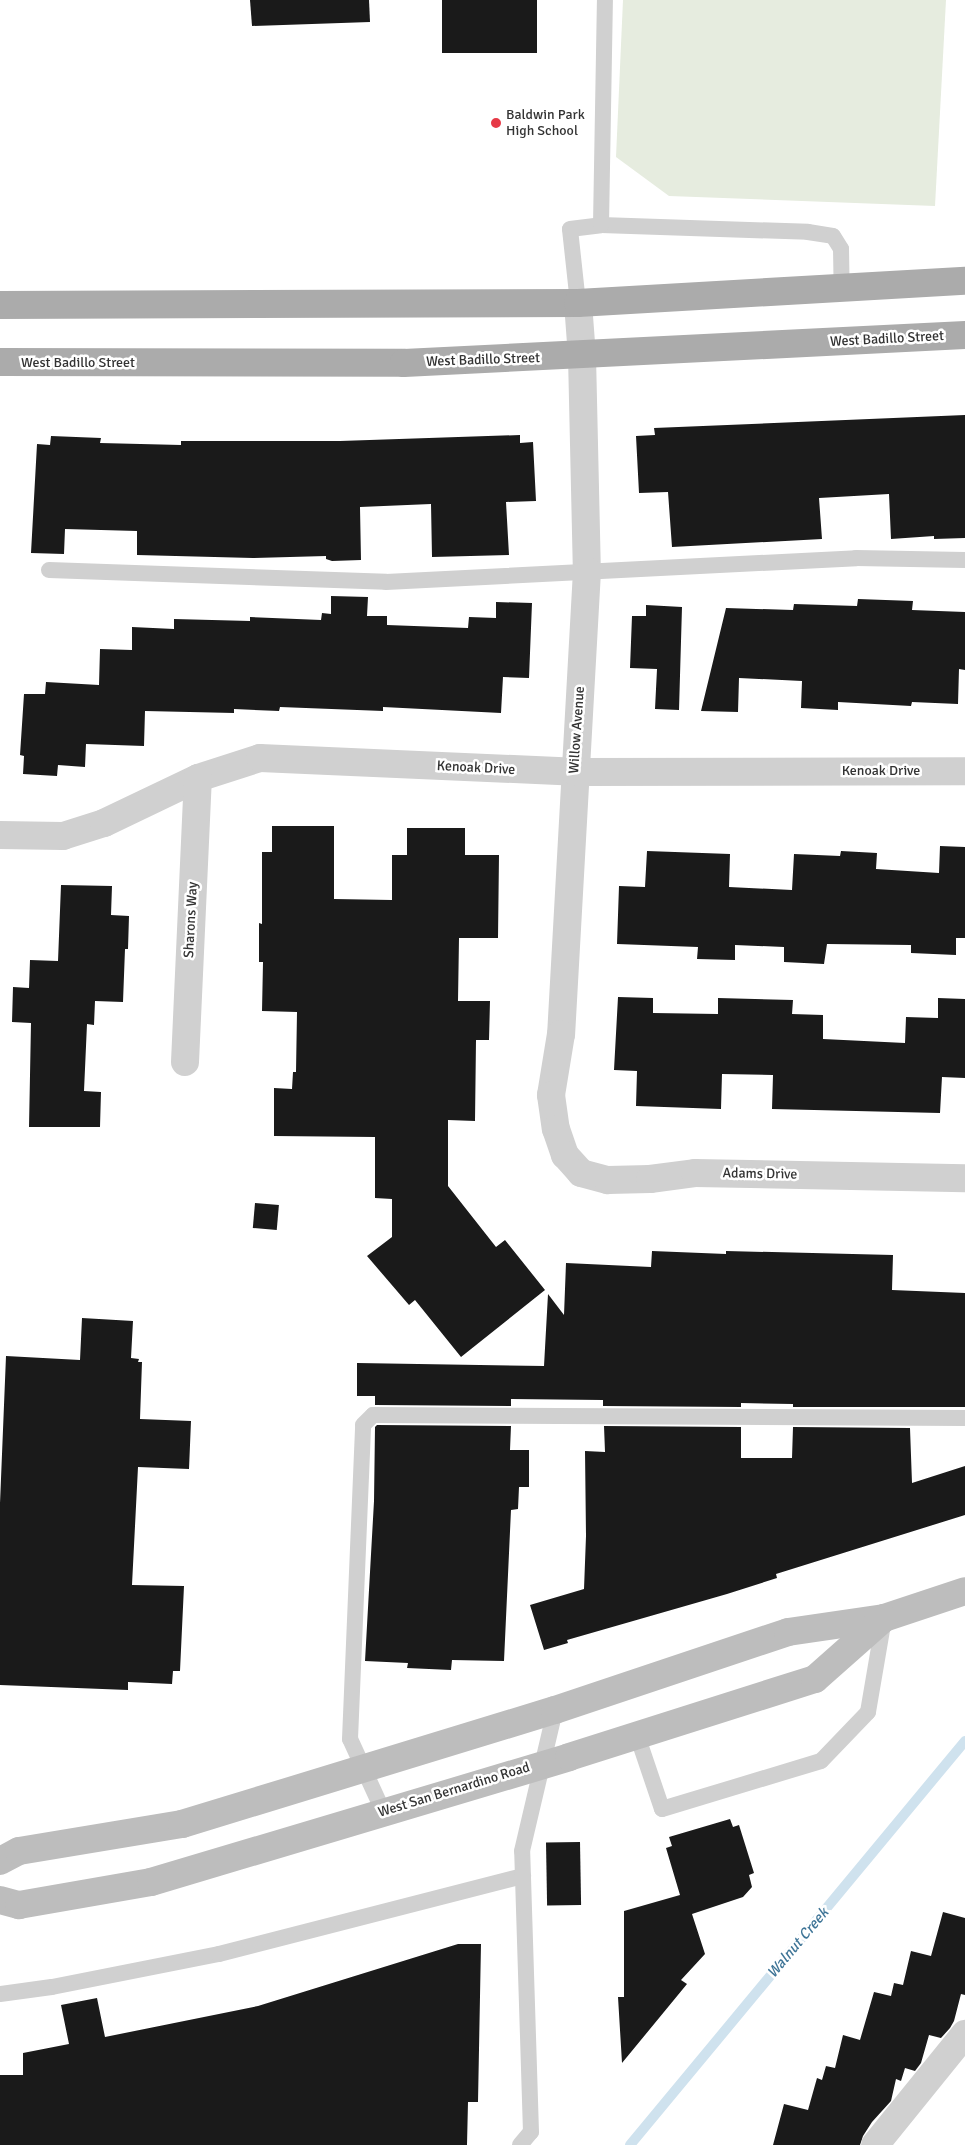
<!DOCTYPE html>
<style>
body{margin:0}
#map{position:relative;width:965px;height:2145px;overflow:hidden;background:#fff;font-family:Signika,sans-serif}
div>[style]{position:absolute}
.green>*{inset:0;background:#e6ecdf}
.stream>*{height:10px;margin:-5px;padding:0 5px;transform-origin:5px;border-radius:5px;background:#cfe2ee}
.building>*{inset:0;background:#1a1a1a;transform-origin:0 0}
.lane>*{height:16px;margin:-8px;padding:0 8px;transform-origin:8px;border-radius:8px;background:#d0d0d0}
.street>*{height:28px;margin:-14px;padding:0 14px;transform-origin:14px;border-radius:14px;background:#d0d0d0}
.secondary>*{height:28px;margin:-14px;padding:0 14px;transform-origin:14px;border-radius:14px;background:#bdbdbd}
.primary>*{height:28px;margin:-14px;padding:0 14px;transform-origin:14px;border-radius:14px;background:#ababab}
.dots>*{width:14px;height:14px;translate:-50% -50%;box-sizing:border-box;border:2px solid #fff;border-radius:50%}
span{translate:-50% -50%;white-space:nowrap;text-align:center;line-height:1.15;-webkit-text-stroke:5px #fff;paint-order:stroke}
.poi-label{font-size:14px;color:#333}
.left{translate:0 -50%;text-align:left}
.street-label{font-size:14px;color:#333}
.water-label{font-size:15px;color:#3f7597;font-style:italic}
</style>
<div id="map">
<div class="green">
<div style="clip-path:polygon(623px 0,946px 0,935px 206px,669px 196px,616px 157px)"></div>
</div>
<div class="stream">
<div style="left:630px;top:2145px;width:525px;rotate:-50.33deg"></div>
</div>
<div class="building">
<div style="clip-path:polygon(250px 0,369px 0,370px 22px,252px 26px)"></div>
<div style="left:442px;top:0;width:95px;height:53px"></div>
<div style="clip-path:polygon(965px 415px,965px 538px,934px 539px,934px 536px,891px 539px,889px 494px,819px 498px,822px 539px,672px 547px,668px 492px,639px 493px,636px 436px,655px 435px,654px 428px)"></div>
<div style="clip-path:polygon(520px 435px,520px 443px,533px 442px,536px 501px,506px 502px,509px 555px,432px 557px,431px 504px,360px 507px,361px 560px,332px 561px,326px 559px,326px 556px,253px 558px,137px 555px,137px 531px,65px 529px,64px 554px,31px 553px,37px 444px,50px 445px,51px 436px,101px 438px,100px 443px,181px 445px,181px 441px,340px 441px)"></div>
<div style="clip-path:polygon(331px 596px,368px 597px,367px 616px,387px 616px,387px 625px,468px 628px,469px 617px,496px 618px,496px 602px,532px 603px,529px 678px,503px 677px,501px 713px,383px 707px,383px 711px,280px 707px,279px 711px,234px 709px,234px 713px,145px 711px,144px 746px,86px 744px,85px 767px,58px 765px,57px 776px,23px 774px,24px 756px,20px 755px,24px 694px,45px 694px,46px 682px,99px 685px,100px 649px,132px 650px,132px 627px,174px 629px,174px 619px,250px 621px,250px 617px,321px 620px,322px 613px,331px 614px)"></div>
<div style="clip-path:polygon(858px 599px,913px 601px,912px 610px,965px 612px,965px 670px,959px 669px,958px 704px,912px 702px,911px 706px,838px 702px,838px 710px,801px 708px,802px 681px,739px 678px,738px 712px,701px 711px,726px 608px,793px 610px,794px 604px,857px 606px)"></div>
<div style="clip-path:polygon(646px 605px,682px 607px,679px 710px,655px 709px,657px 669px,630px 668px,632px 616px,646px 616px)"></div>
<div style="clip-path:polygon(272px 826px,334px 826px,334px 899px,392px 900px,392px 855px,407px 855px,407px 828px,465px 828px,465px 855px,499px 855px,498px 938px,459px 938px,458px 1001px,490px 1001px,489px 1040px,476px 1040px,475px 1121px,448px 1120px,448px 1186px,496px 1247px,505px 1240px,545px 1290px,461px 1357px,415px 1300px,409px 1305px,367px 1256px,392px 1237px,392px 1199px,375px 1198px,375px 1137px,274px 1136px,274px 1088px,292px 1089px,293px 1072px,296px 1072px,297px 1012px,262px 1011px,263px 962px,259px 962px,259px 923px,262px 924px,262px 852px,272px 852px)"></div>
<div style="clip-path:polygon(940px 846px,965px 847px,965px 938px,956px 938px,956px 955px,911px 953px,911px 945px,827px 944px,824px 964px,784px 962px,784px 947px,735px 945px,735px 960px,697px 959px,698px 947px,617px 944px,619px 886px,645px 887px,647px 851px,730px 854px,729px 887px,792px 890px,794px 854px,840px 856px,841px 851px,877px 853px,876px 869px,939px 873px)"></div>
<div style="clip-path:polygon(61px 885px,112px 886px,111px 915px,129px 916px,128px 949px,125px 949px,123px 1002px,95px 1001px,94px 1025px,87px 1024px,84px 1091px,101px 1092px,100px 1127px,29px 1127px,31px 1023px,12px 1022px,13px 987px,29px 988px,30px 960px,58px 961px)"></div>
<div style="clip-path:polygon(618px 997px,653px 998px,653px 1013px,718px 1014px,718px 998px,793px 1000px,792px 1014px,823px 1015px,823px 1039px,905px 1043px,906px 1017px,938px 1018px,938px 998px,965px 999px,965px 1078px,942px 1077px,940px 1113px,772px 1109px,773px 1075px,722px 1074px,721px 1109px,636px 1106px,637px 1071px,614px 1070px)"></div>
<div style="left:255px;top:1203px;width:24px;height:25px;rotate:5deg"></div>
<div style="clip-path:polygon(652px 1251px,726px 1254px,726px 1251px,893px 1255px,892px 1290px,965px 1293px,965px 1407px,793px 1407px,793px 1404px,741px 1403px,741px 1407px,603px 1406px,603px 1400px,511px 1399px,511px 1406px,375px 1405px,375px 1396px,357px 1396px,357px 1363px,544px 1366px,548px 1294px,564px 1315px,566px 1263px,651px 1267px)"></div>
<div style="clip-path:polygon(82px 1318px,133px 1321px,131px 1358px,139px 1359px,138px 1362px,142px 1362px,140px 1419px,191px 1421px,189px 1469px,138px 1467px,132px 1585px,184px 1586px,180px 1671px,173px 1671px,172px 1684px,128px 1682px,128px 1690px,0 1685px,0 1503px,6px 1356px,80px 1360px)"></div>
<div style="clip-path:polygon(377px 1425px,511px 1426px,510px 1450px,529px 1450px,529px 1487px,519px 1487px,518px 1509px,511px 1510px,504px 1661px,452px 1660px,451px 1670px,407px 1668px,408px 1663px,365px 1661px,374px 1501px,375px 1427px)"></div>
<div style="clip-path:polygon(604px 1426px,741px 1427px,741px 1458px,792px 1458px,793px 1427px,910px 1428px,912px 1483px,965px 1466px,965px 1515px,776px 1574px,777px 1578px,727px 1594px,567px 1640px,568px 1643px,544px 1650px,530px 1605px,584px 1589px,586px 1536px,585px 1451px,605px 1452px)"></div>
<div style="clip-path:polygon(730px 1819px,733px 1827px,739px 1825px,754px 1873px,749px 1875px,752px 1887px,743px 1897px,692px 1914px,705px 1954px,681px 1980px,687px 1984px,622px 2063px,618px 1997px,624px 1997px,624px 1911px,680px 1895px,666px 1848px,672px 1846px,669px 1837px)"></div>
<div style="left:580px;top:1842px;width:63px;height:34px;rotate:89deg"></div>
<div style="clip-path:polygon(943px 1912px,965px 1918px,965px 1995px,961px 1994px,954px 2021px,950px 2028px,941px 2038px,929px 2035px,921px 2063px,915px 2071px,905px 2068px,901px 2081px,896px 2079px,891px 2101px,872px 2122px,863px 2136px,860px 2145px,773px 2145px,784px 2104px,808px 2110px,817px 2078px,822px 2080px,826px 2066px,835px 2068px,843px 2035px,860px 2040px,874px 1992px,891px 1996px,894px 1983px,903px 1985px,911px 1951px,931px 1956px)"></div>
<div style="clip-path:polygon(458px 1944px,481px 1944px,478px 2102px,468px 2102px,467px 2145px,0 2145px,0 2075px,23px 2075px,23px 2053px,69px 2044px,61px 2005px,97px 1998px,105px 2037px,258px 2006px)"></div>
</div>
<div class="lane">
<div style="left:601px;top:225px;width:207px;rotate:1.9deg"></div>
<div style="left:808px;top:232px;width:25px;rotate:9deg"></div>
<div style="left:833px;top:236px;width:15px;rotate:58deg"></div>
<div style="left:841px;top:249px;width:39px;rotate:89deg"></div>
<div style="left:578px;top:303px;width:74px;rotate:-96.2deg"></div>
<div style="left:570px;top:229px;width:31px;rotate:-7deg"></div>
<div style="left:601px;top:225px;width:225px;rotate:-89deg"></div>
<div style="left:49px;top:570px;width:337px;rotate:2deg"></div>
<div style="left:386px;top:582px;width:471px;rotate:-2.9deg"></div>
<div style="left:856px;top:558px;width:109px;rotate:1.1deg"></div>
<div style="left:637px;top:1735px;width:78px;rotate:71.3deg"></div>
<div style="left:662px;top:1809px;width:166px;rotate:-16.8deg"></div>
<div style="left:821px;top:1761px;width:68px;rotate:-46.2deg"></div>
<div style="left:868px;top:1712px;width:95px;rotate:-80.3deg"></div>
<div style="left:383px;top:1811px;width:79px;rotate:-114.6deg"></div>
<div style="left:350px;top:1739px;width:314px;rotate:-87.6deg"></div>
<div style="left:363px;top:1425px;width:14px;rotate:-45deg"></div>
<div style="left:373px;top:1415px;width:592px;rotate:0.29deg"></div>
<div style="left:0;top:1994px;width:52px;rotate:-7.7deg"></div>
<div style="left:52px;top:1987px;width:170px;rotate:-11.2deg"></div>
<div style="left:219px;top:1954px;width:314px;rotate:-14.4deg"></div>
<div style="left:520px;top:2145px;width:17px;rotate:-50deg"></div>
<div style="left:531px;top:2132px;width:281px;rotate:-91.8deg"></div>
<div style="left:522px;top:1851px;width:145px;rotate:-76.8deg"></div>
</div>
<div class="street">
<div style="left:578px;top:303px;width:53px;rotate:85.7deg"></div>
<div style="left:582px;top:356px;width:215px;rotate:88.7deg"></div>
<div style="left:587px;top:571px;width:464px;rotate:93.2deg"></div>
<div style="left:561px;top:1034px;width:62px;rotate:99.3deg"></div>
<div style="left:551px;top:1095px;width:34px;rotate:82deg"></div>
<div style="left:556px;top:1129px;width:28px;rotate:71deg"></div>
<div style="left:565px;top:1155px;width:24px;rotate:48deg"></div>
<div style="left:581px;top:1173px;width:28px;rotate:15deg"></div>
<div style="left:608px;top:1180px;width:42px;rotate:-1.4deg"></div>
<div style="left:650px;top:1179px;width:45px;rotate:-7.6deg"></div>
<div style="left:695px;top:1173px;width:270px;rotate:1.1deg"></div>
<div style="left:0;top:835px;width:63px;rotate:0.9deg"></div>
<div style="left:63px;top:836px;width:43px;rotate:-17.6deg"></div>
<div style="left:104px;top:823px;width:104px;rotate:-25.6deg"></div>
<div style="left:198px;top:778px;width:65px;rotate:-17.9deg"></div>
<div style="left:260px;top:758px;width:315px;rotate:2.5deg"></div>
<div style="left:575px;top:772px;width:390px;rotate:-0.1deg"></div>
<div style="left:185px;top:1062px;width:284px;rotate:-87.4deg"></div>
<div style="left:875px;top:2145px;width:143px;rotate:-51deg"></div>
</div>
<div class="secondary">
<div style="left:0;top:1861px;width:21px;rotate:-28deg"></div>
<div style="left:19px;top:1851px;width:165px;rotate:-9.4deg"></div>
<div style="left:182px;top:1824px;width:390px;rotate:-17deg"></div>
<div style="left:555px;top:1710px;width:246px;rotate:-18.5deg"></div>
<div style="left:788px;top:1632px;width:97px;rotate:-8.3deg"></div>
<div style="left:884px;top:1618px;width:85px;rotate:-18.4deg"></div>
<div style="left:0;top:1900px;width:20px;rotate:15deg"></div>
<div style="left:19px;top:1905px;width:134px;rotate:-9.9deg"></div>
<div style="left:151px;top:1882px;width:436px;rotate:-16.6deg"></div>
<div style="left:569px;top:1757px;width:258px;rotate:-17.6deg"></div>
<div style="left:815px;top:1679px;width:92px;rotate:-41.5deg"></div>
</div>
<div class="primary">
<div style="left:0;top:305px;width:578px;rotate:-0.2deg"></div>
<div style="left:578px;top:303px;width:388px;rotate:-3.3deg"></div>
<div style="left:0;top:362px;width:404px;rotate:0.1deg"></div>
<div style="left:404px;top:363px;width:562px;rotate:-2.86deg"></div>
</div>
<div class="dots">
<div style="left:496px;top:123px;background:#e63946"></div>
</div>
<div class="poi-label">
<span class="left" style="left:506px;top:123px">Baldwin Park<br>High School</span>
</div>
<div class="street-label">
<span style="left:887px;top:339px;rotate:-3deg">West Badillo Street</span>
<span style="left:483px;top:360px;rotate:-2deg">West Badillo Street</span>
<span style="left:78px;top:363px">West Badillo Street</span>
<span style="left:577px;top:730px;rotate:-86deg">Willow Avenue</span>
<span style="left:476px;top:768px;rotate:3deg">Kenoak Drive</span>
<span style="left:881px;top:771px">Kenoak Drive</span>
<span style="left:191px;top:920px;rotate:-87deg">Sharons Way</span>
<span style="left:760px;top:1174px;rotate:1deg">Adams Drive</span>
<span style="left:454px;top:1790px;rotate:-17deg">West San Bernardino Road</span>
</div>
<div class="water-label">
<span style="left:798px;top:1943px;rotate:-50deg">Walnut Creek</span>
</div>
</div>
